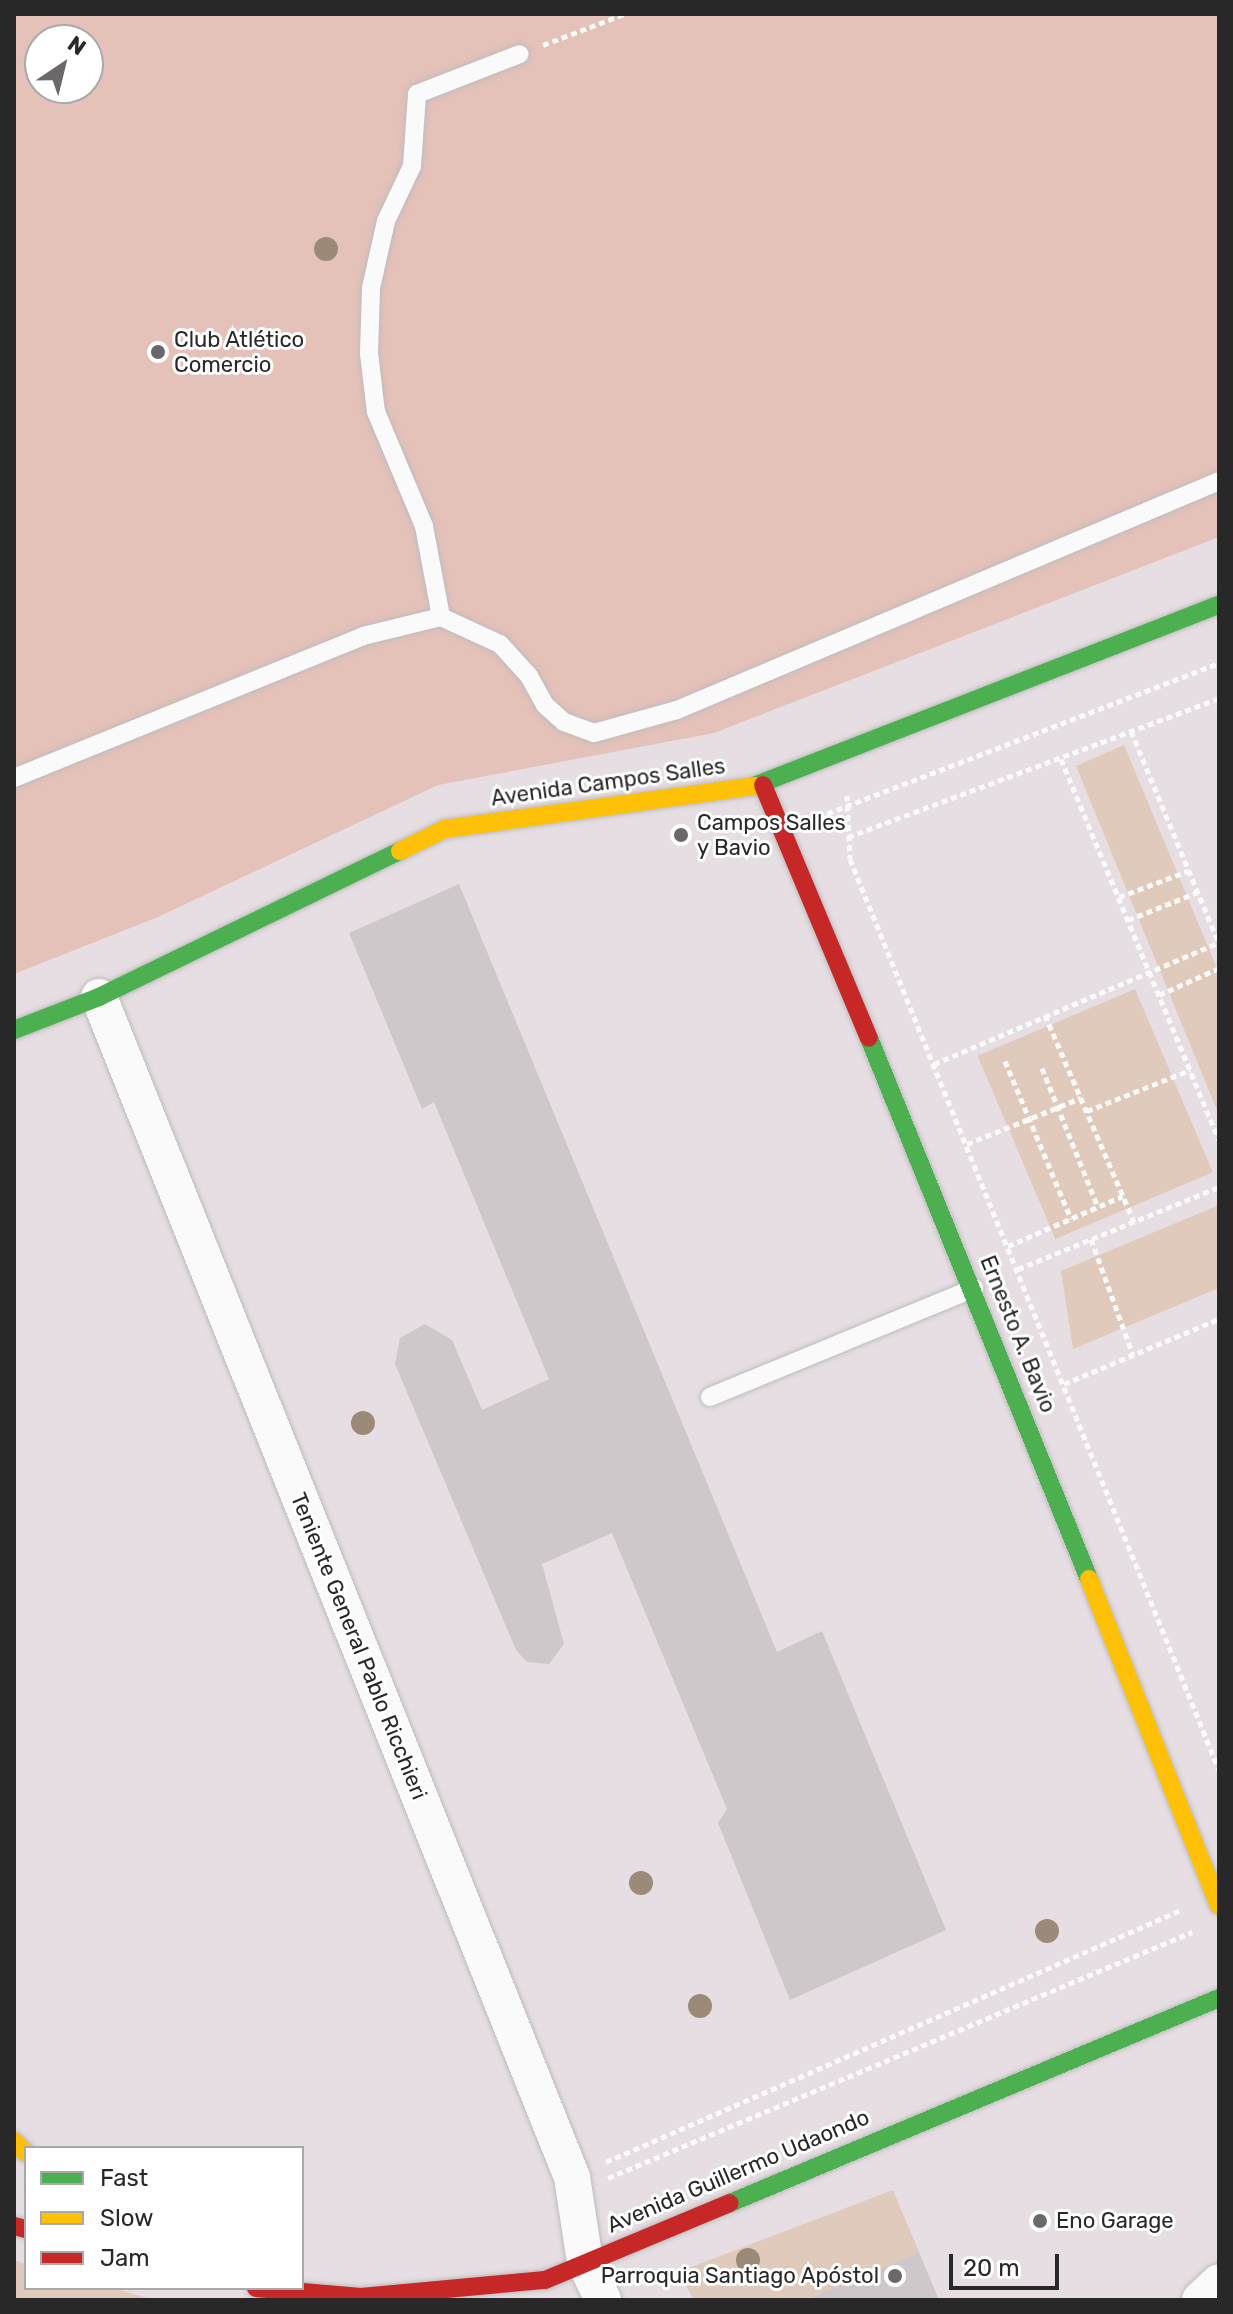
<!DOCTYPE html>
<meta charset="utf-8">
<style>
body{margin:0}
#map{position:relative;width:1233px;height:2314px;overflow:hidden;background:#e6dee2;font-family:Rubik,sans-serif}
div>[style]{position:absolute}
.green>*{inset:0;background:#e0cabb;transform-origin:0 0}
.pitch>*{inset:0;background:#e4c1b9}
.building>*{inset:0;background:#cec8cb}
.path>*{height:5px;margin-top:-2.5px;transform-origin:0;background:repeating-linear-gradient(90deg,#fbfafb 0 6px,transparent 0 10px)}
.roads{filter:drop-shadow(0 0 2px #bebcbe) drop-shadow(0 0 2px #bebcbe)}
.lane>*{height:18px;margin:-9px;padding:0 9px;transform-origin:9px;border-radius:9px;background:#fbfafb}
.street>*{height:36px;margin:-18px;padding:0 18px;transform-origin:18px;border-radius:18px;background:#fbfafb}
.fast>*{height:18px;margin:-9px;padding:0 9px;transform-origin:9px;border-radius:9px;background:#4caf50}
.slow>*{height:18px;margin:-9px;padding:0 9px;transform-origin:9px;border-radius:9px;background:#ffc107}
.jam>*{height:18px;margin:-9px;padding:0 9px;transform-origin:9px;border-radius:9px;background:#c62828}
.trees>*{width:24px;height:24px;margin:-12px;border-radius:50%;background:#9b8a77}
.dots>*{width:22px;height:22px;translate:-50% -50%;box-sizing:border-box;border:4px solid #fff;border-radius:50%}
span{translate:-50% -50%;white-space:nowrap;text-align:center;line-height:1.15;-webkit-text-stroke:6px #fff;paint-order:stroke}
.poi-label{font-size:22px;color:#282828}
.left{translate:0 -50%;text-align:left}
.right{translate:-100% -50%;text-align:right}
.street-label{font-size:22px;color:#282828}
.frame{position:absolute;inset:0;border:16px solid #282828;pointer-events:none}
.legend{position:absolute;left:24px;top:2146px;width:280px;height:144px;box-sizing:border-box;background:#fff;border:2px solid #a9a9a9;margin:0;padding:10px 14px;list-style:none;font-size:24px;color:#282828}
.legend li{display:flex;align-items:center;gap:16px;height:40px}
.legend b{width:40px;border:2px solid #a9a9a9}
.north{position:absolute;left:24px;top:24px;width:80px;height:80px;box-sizing:border-box;background:#fff;border:2px solid #a9a9a9;border-radius:50%;rotate:35deg;font-size:22px;font-weight:700;line-height:32px;text-align:center;color:#282828}
.north::after{content:'';display:block;margin:auto;width:28px;height:36px;background:#6a6869;clip-path:polygon(50% 0,100% 100%,50% 72%,0 100%)}
.scale{position:absolute;left:949px;top:2254px;width:110px;height:36px;box-sizing:border-box;border:4px solid #282828;border-top:0;padding-left:10px;font-size:24px;line-height:28px;white-space:nowrap;color:#282828;-webkit-text-stroke:6px #fff;paint-order:stroke}
</style>
<div id="map">
<div class="green">
<div style="clip-path:polygon(1124px 745px,1219px 973px,1219px 1115px,1076px 766px)"></div>
<div style="left:1135px;top:989px;width:199px;height:171px;rotate:67deg"></div>
<div style="clip-path:polygon(1219px 1205px,1219px 1288px,1073px 1349px,1061px 1271px)"></div>
<div style="clip-path:polygon(893px 2190px,919px 2252px,805px 2300px,694px 2300px,678px 2272px)"></div>
<div style="clip-path:polygon(14px 2260px,26px 2264px,26px 2288px,112px 2288px,155px 2300px,14px 2300px)"></div>
</div>
<div class="pitch">
<div style="clip-path:polygon(evenodd,14px 14px,1219px 14px,1219px 537px,714px 733px,438px 785px,158px 917px,14px 974px,14px 14px,40px 40px,88px 40px,88px 88px,40px 88px,40px 40px)"></div>
</div>
<div class="building">
<div style="clip-path:polygon(459px 884px,777px 1652px,822px 1631px,946px 1930px,790px 2000px,718px 1823px,727px 1809px,612px 1533px,542px 1564px,564px 1644px,549px 1664px,527px 1662px,516px 1650px,395px 1364px,400px 1338px,425px 1324px,452px 1340px,482px 1410px,549px 1379px,434px 1102px,422px 1109px,349px 933px)"></div>
<div style="clip-path:polygon(919px 2252px,939px 2300px,805px 2300px)"></div>
</div>
<div class="path">
<div style="left:543px;top:45px;width:87px;rotate:-20.9deg"></div>
<div style="left:1131px;top:731px;width:230px;rotate:67.5deg"></div>
<div style="left:1061px;top:759px;width:412px;rotate:67.5deg"></div>
<div style="left:847px;top:795px;width:64px;rotate:87.3deg"></div>
<div style="left:850px;top:859px;width:983px;rotate:67.95deg"></div>
<div style="left:818px;top:817px;width:430px;rotate:-21deg"></div>
<div style="left:848px;top:837px;width:396px;rotate:-20.5deg"></div>
<div style="left:1119px;top:897px;width:74px;rotate:-20.6deg"></div>
<div style="left:1128px;top:920px;width:75px;rotate:-21.8deg"></div>
<div style="left:1159px;top:995px;width:66px;rotate:-24.2deg"></div>
<div style="left:1045px;top:1015px;width:225px;rotate:66.7deg"></div>
<div style="left:1005px;top:1061px;width:171px;rotate:67.3deg"></div>
<div style="left:934px;top:1064px;width:309px;rotate:-23.1deg"></div>
<div style="left:1042px;top:1068px;width:150px;rotate:68.1deg"></div>
<div style="left:1087px;top:1111px;width:111px;rotate:-21.7deg"></div>
<div style="left:967px;top:1144px;width:123px;rotate:-22deg"></div>
<div style="left:1091px;top:1239px;width:123px;rotate:70.1deg"></div>
<div style="left:1008px;top:1246px;width:125px;rotate:-23.5deg"></div>
<div style="left:1018px;top:1269px;width:217px;rotate:-22.2deg"></div>
<div style="left:1064px;top:1384px;width:168px;rotate:-22.8deg"></div>
<div style="left:606px;top:2162px;width:626px;rotate:-23.66deg"></div>
<div style="left:608px;top:2178px;width:634px;rotate:-22.84deg"></div>
</div>
<div class="roads">
<div class="lane">
<div style="left:441px;top:617px;width:93px;rotate:-100.6deg"></div>
<div style="left:424px;top:526px;width:124px;rotate:-112.8deg"></div>
<div style="left:376px;top:412px;width:59px;rotate:-96.8deg"></div>
<div style="left:369px;top:353px;width:65px;rotate:-88.2deg"></div>
<div style="left:371px;top:288px;width:69px;rotate:-77.4deg"></div>
<div style="left:386px;top:221px;width:61px;rotate:-64.7deg"></div>
<div style="left:412px;top:166px;width:72px;rotate:-86deg"></div>
<div style="left:417px;top:94px;width:110px;rotate:-21.2deg"></div>
<div style="left:14px;top:778px;width:377px;rotate:-22.1deg"></div>
<div style="left:363px;top:636px;width:80px;rotate:-13.7deg"></div>
<div style="left:441px;top:617px;width:65px;rotate:24.6deg"></div>
<div style="left:500px;top:644px;width:43px;rotate:47.8deg"></div>
<div style="left:529px;top:676px;width:33px;rotate:61deg"></div>
<div style="left:545px;top:705px;width:25px;rotate:42deg"></div>
<div style="left:564px;top:722px;width:32px;rotate:20deg"></div>
<div style="left:594px;top:733px;width:86px;rotate:-15.5deg"></div>
<div style="left:677px;top:710px;width:588px;rotate:-22.9deg"></div>
<div style="left:710px;top:1397px;width:286px;rotate:-22.4deg"></div>
</div>
<div class="street">
<div style="left:99px;top:997px;width:1271px;rotate:68.16deg"></div>
<div style="left:572px;top:2177px;width:86px;rotate:81.3deg"></div>
<div style="left:585px;top:2262px;width:42px;rotate:64.7deg"></div>
<div style="left:1200px;top:2300px;width:26px;rotate:-43deg"></div>
</div>
<div class="fast">
<div style="left:754px;top:786px;width:499px;rotate:-21.3deg"></div>
<div style="left:14px;top:1030px;width:91px;rotate:-21.2deg"></div>
<div style="left:99px;top:997px;width:335px;rotate:-25.9deg"></div>
<div style="left:869px;top:1038px;width:584px;rotate:67.87deg"></div>
<div style="left:730px;top:2203px;width:530px;rotate:-22.74deg"></div>
</div>
<div class="slow">
<div style="left:400px;top:851px;width:50px;rotate:-26.1deg"></div>
<div style="left:445px;top:829px;width:312px;rotate:-7.9deg"></div>
<div style="left:1089px;top:1579px;width:351px;rotate:68.3deg"></div>
<div style="left:14px;top:2141px;width:17px;rotate:45deg"></div>
</div>
<div class="jam">
<div style="left:763px;top:785px;width:274px;rotate:67.3deg"></div>
<div style="left:14px;top:2226px;width:12px;rotate:14deg"></div>
<div style="left:256px;top:2288px;width:105px;rotate:4.9deg"></div>
<div style="left:361px;top:2297px;width:185px;rotate:-5.3deg"></div>
<div style="left:545px;top:2280px;width:200px;rotate:-22.6deg"></div>
</div>
</div>
<div class="trees">
<div style="left:326px;top:249px"></div>
<div style="left:363px;top:1423px"></div>
<div style="left:641px;top:1883px"></div>
<div style="left:1047px;top:1931px"></div>
<div style="left:700px;top:2006px"></div>
<div style="left:748px;top:2260px"></div>
</div>
<div class="dots">
<div style="left:158px;top:352px;background:#6a6869"></div>
<div style="left:681px;top:835px;background:#6a6869"></div>
<div style="left:1040px;top:2221px;background:#6a6869"></div>
<div style="left:895px;top:2276px;background:#6a6869"></div>
</div>
<div class="poi-label">
<span class="left" style="left:174px;top:352px">Club Atlético<br>Comercio</span>
<span class="left" style="left:697px;top:835px">Campos Salles<br>y Bavio</span>
<span class="left" style="left:1056px;top:2221px">Eno Garage</span>
<span class="right" style="left:879px;top:2276px">Parroquia Santiago Apóstol</span>
</div>
<div class="street-label">
<span style="left:608px;top:782px;rotate:-8deg">Avenida Campos Salles</span>
<span style="left:1018px;top:1334px;rotate:68deg">Ernesto A. Bavio</span>
<span style="left:359px;top:1646px;rotate:68deg">Teniente General Pablo Ricchieri</span>
<span style="left:738px;top:2171px;rotate:-23deg">Avenida Guillermo Udaondo</span>
</div>
<div class="frame"></div>
<ul class="legend">
<li><b style="height:10px;background:#4caf50"></b>Fast</li>
<li><b style="height:10px;background:#ffc107"></b>Slow</li>
<li><b style="height:10px;background:#c62828"></b>Jam</li>
</ul>
<div class="north">N</div>
<div class="scale">20 m</div>
</div>
